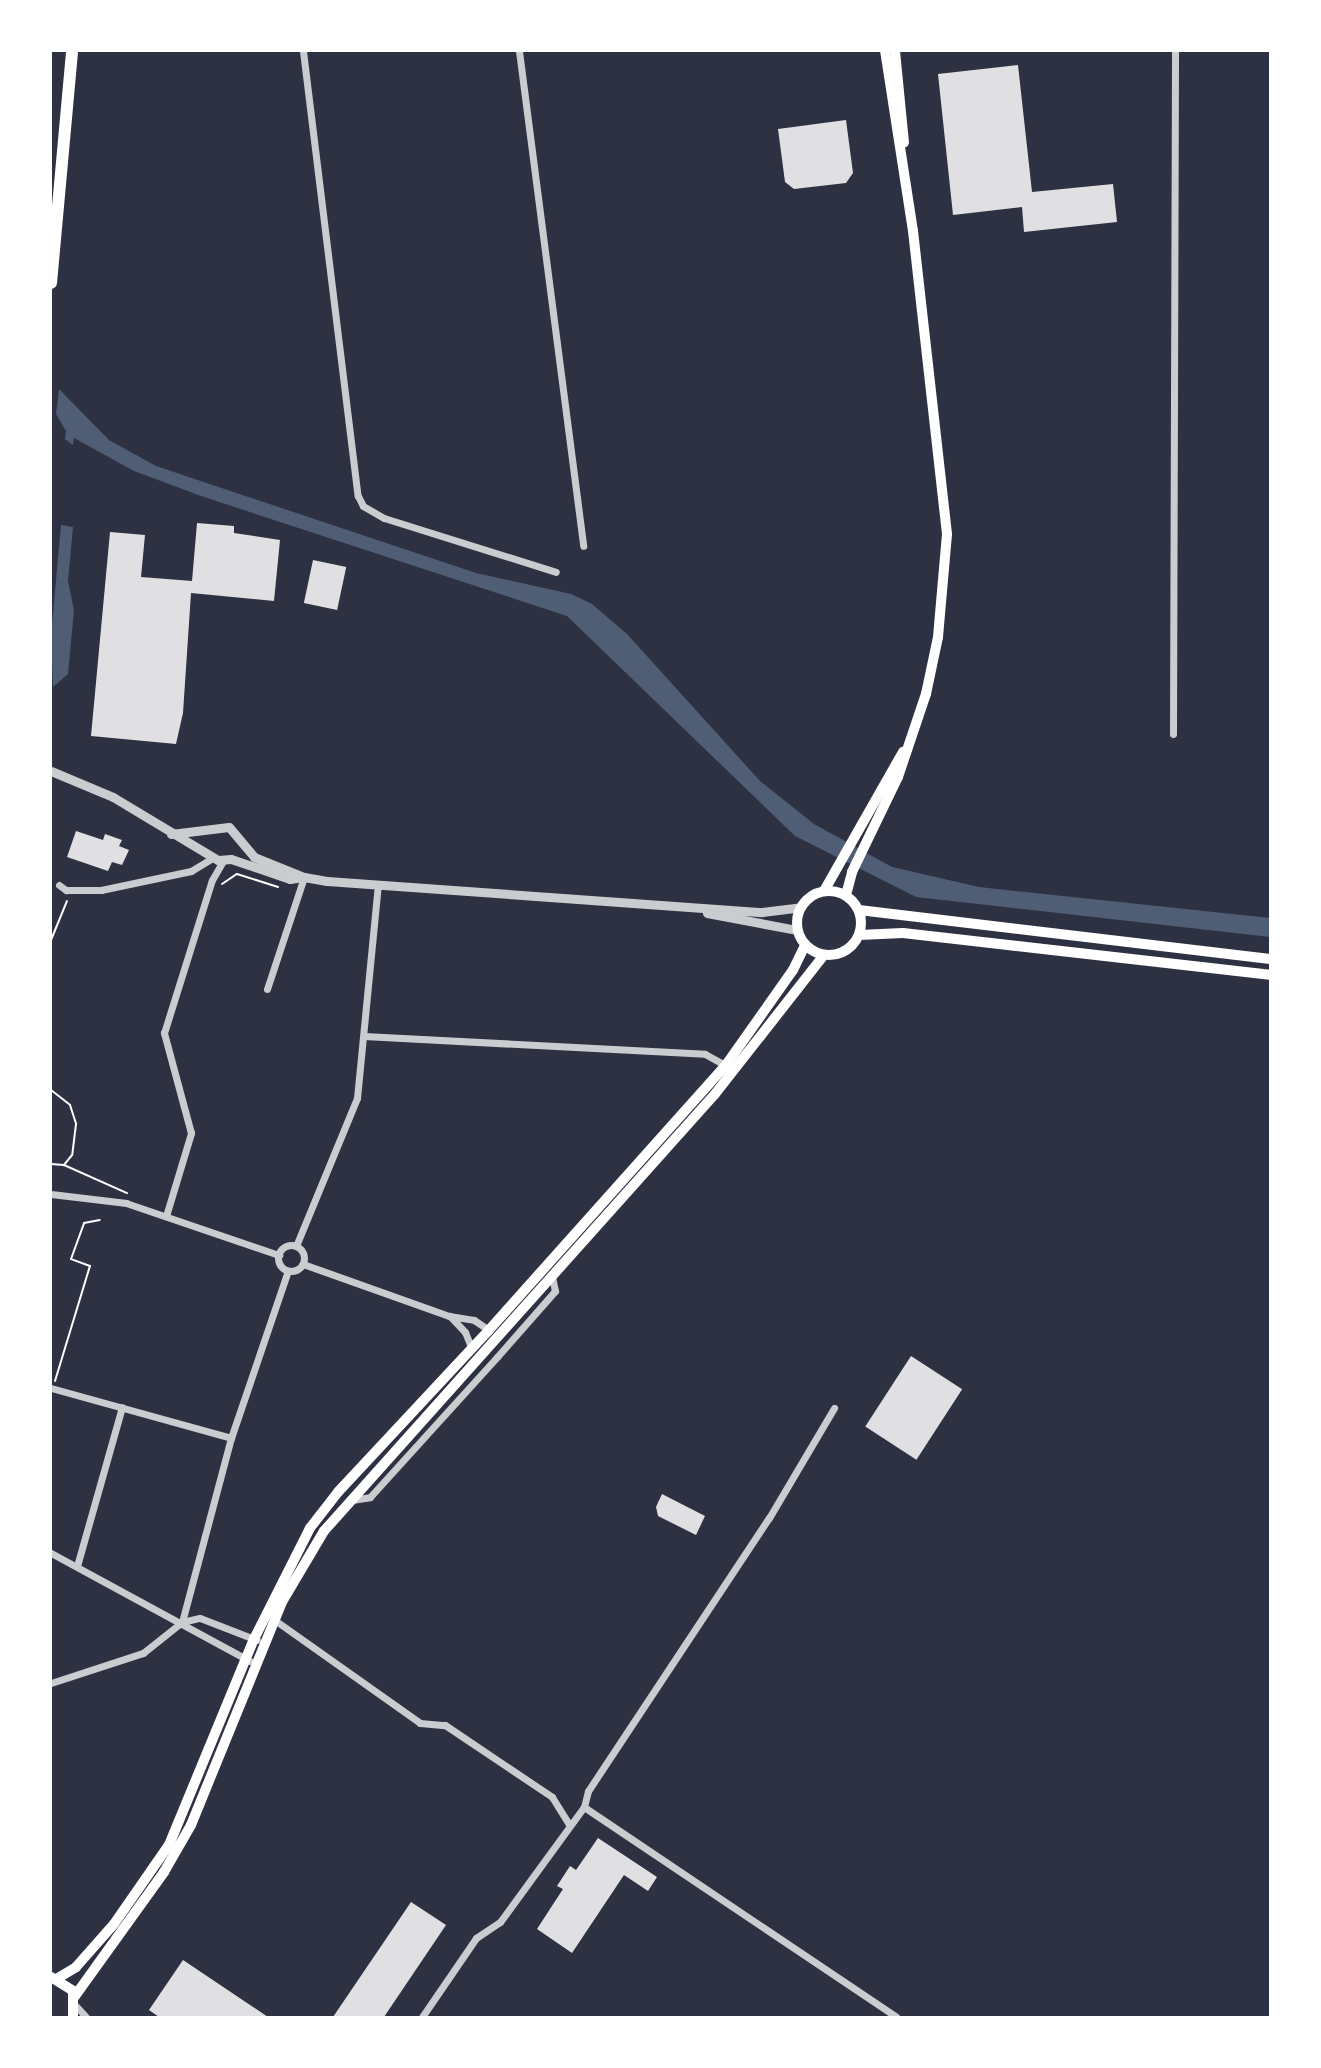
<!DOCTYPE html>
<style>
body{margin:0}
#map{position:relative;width:1321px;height:2068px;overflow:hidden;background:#2d3142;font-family:"DM Sans",sans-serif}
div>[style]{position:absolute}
.water>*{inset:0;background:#4f5d75}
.building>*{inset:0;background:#e0e0e3;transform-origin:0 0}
.path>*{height:2px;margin:-1px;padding:0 1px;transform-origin:1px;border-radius:1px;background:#fff}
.minor>*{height:7px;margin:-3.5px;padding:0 3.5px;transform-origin:3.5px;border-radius:3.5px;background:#caccd0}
.minor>.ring{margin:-3.5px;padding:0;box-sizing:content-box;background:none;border:7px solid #caccd0;border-radius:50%}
.tertiary>*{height:9px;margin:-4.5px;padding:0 4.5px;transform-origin:4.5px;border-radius:4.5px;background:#caccd0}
.secondary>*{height:10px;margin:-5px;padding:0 5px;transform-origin:5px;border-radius:5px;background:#fff}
.primary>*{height:10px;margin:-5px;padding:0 5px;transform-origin:5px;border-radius:5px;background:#fff}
.primary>.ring{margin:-5px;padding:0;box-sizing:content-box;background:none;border:10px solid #fff;border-radius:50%}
.motorway>*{height:12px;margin:-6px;padding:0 6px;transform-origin:6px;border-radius:6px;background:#fff}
span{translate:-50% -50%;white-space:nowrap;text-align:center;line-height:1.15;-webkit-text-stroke:7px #fff;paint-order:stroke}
.frame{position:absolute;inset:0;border:52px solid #fff;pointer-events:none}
</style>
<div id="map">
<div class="water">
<div style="clip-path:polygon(59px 389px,109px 440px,156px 466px,476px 573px,571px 594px,592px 604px,627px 634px,760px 781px,814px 824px,892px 867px,979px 887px,1270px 918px,1270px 937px,916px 897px,795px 836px,567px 616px,201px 496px,134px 471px,74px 438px,73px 445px,65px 439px,66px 431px,56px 414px)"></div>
<div style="clip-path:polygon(61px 525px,73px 527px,68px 581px,74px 610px,68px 674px,53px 687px,51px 635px)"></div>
</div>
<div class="building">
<div style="clip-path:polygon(1018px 65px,1032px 192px,1113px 184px,1117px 222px,1024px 232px,1022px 207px,953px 215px,938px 74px)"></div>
<div style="clip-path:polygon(846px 120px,853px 173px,846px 183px,794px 189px,785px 182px,778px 129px)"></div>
<div style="clip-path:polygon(197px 523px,234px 526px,234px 533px,280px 540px,274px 601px,191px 593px,183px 713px,176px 744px,91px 736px,110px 532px,145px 535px,141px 577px,192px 581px)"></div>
<div style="left:313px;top:560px;width:34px;height:44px;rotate:12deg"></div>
<div style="clip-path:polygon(76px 831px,103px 840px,105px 834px,122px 840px,119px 846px,129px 850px,122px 865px,112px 862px,108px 871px,67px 857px)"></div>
<div style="left:911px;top:1356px;width:61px;height:84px;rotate:33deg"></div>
<div style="clip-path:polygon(662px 1494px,705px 1516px,696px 1535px,658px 1516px,656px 1507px)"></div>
<div style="clip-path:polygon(598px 1838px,657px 1877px,648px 1891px,624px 1875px,572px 1953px,537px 1929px,563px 1889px,557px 1886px,570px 1866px,576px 1870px)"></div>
<div style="clip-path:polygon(411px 1902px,446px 1925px,384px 2017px,333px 2017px)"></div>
<div style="clip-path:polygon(183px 1960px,268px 2017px,159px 2017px,149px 2010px)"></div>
</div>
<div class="path">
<div style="left:222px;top:884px;width:18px;rotate:-34deg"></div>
<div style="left:237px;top:874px;width:43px;rotate:17.6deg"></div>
<div style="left:51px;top:940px;width:42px;rotate:-67.7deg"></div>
<div style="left:51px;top:1090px;width:24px;rotate:38deg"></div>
<div style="left:70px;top:1105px;width:20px;rotate:72deg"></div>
<div style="left:76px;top:1124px;width:31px;rotate:97deg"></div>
<div style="left:72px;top:1155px;width:13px;rotate:129deg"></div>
<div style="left:64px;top:1165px;width:13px;rotate:-176deg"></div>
<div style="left:64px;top:1165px;width:69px;rotate:24deg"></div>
<div style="left:55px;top:1381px;width:120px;rotate:-73.1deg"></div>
<div style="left:90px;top:1266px;width:20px;rotate:-160deg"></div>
<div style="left:71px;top:1259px;width:38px;rotate:-70deg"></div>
<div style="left:84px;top:1223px;width:16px;rotate:-11deg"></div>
</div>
<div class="minor">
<div style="left:303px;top:51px;width:448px;rotate:83deg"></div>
<div style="left:358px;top:496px;width:11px;rotate:63deg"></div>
<div style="left:363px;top:506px;width:24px;rotate:30deg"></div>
<div style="left:384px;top:518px;width:180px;rotate:17.4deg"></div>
<div style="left:519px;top:51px;width:499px;rotate:82.6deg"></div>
<div style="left:1173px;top:734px;width:683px;rotate:-89.83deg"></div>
<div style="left:59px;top:885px;width:9px;rotate:36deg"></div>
<div style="left:66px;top:890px;width:35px"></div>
<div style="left:101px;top:890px;width:92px;rotate:-11.9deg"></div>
<div style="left:191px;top:871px;width:26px;rotate:-31deg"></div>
<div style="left:267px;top:989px;width:118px;rotate:-71.7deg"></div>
<div style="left:364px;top:1036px;width:341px;rotate:3deg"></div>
<div style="left:705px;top:1054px;width:25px;rotate:29deg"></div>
<div style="left:51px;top:1194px;width:76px;rotate:6.8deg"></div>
<div style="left:126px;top:1203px;width:162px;rotate:18.8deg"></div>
<div style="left:166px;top:1216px;width:87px;rotate:-73.2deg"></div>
<div style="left:191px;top:1133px;width:104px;rotate:-105.1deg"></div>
<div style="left:164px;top:1033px;width:160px;rotate:-72.6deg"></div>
<div style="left:212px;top:880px;width:22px;rotate:-60deg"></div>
<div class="ring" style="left:278px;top:1245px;width:19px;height:19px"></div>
<div style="left:296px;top:1246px;width:160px;rotate:-67.6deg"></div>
<div style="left:357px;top:1098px;width:214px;rotate:-84.4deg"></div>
<div style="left:303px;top:1264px;width:155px;rotate:19.6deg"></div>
<div style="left:449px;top:1316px;width:25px;rotate:9deg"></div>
<div style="left:474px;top:1320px;width:18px;rotate:34deg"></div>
<div style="left:450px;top:1316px;width:22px;rotate:47deg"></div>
<div style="left:465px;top:1332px;width:18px;rotate:68deg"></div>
<div style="left:51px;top:1388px;width:187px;rotate:15.5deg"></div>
<div style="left:352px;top:1500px;width:18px;rotate:-9deg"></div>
<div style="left:370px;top:1497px;width:189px;rotate:-47.8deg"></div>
<div style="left:497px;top:1357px;width:88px;rotate:-48.7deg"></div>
<div style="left:555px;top:1291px;width:14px;rotate:-102deg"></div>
<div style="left:51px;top:1553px;width:226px;rotate:28.5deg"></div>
<div style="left:77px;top:1566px;width:165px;rotate:-74.2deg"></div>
<div style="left:276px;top:1621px;width:176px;rotate:35.3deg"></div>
<div style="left:420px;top:1723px;width:25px;rotate:5deg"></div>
<div style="left:445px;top:1725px;width:129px;rotate:33.9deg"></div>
<div style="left:552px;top:1797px;width:31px;rotate:58deg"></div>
<div style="left:182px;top:1622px;width:190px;rotate:-75.1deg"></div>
<div style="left:231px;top:1438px;width:176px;rotate:-71.2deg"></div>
<div style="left:182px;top:1622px;width:18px;rotate:-13deg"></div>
<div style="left:200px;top:1618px;width:61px;rotate:21.1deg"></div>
<div style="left:51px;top:1683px;width:97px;rotate:-18.1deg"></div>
<div style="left:143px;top:1653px;width:50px;rotate:-38.5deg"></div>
<div style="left:584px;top:1807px;width:376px;rotate:33.9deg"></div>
<div style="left:76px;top:2006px;width:15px;rotate:48deg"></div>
<div style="left:422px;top:2017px;width:96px;rotate:-55.6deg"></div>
<div style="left:476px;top:1938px;width:29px;rotate:-34deg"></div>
<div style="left:500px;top:1922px;width:142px;rotate:-53.9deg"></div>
<div style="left:584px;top:1807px;width:16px;rotate:-76deg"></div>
<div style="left:588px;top:1791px;width:328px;rotate:-56.5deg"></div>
<div style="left:769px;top:1518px;width:128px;rotate:-59.4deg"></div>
</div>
<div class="tertiary">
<div style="left:51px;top:771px;width:67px;rotate:22.8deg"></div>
<div style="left:113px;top:797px;width:122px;rotate:31deg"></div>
<div style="left:218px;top:860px;width:13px;rotate:-4deg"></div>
<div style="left:231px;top:859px;width:62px;rotate:18.7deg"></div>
<div style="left:290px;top:879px;width:13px;rotate:-9deg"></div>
<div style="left:171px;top:834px;width:58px;rotate:-6.9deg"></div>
<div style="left:229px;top:827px;width:39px;rotate:50deg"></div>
<div style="left:254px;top:857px;width:54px;rotate:21.8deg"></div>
<div style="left:304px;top:877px;width:23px;rotate:10deg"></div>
<div style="left:327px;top:881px;width:436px;rotate:4.1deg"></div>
<div style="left:762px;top:912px;width:39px;rotate:-7deg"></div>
<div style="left:707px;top:913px;width:92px;rotate:10.7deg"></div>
</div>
<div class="secondary">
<div style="left:859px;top:910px;width:414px;rotate:6.8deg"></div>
<div style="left:859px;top:935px;width:44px;rotate:-2.6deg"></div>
<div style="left:903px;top:933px;width:369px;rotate:6.5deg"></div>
</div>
<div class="primary">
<div style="left:895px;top:51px;width:92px;rotate:84.4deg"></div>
<div class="ring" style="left:797px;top:891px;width:54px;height:54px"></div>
<div style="left:824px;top:891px;width:160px;rotate:-60.4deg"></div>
<div style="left:846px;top:895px;width:24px;rotate:-75deg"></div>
<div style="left:852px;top:872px;width:106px;rotate:-64.2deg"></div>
<div style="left:898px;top:777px;width:88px;rotate:-71.4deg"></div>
<div style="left:926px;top:694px;width:58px;rotate:-78.1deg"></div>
<div style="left:938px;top:637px;width:103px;rotate:-85deg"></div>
<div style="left:947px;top:534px;width:305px;rotate:-96.4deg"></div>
<div style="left:913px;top:231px;width:182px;rotate:-98.8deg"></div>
<div style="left:51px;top:1977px;width:26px;rotate:32deg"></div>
<div style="left:73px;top:1991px;width:26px;rotate:90deg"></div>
<div style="left:58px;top:1978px;width:21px;rotate:-31deg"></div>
<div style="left:76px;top:1967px;width:57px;rotate:-48.5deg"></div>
<div style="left:114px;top:1924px;width:96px;rotate:-55.2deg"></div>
<div style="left:169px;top:1845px;width:223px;rotate:-67.6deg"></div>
<div style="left:254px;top:1639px;width:124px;rotate:-63.2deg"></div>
<div style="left:310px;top:1528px;width:46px;rotate:-52.1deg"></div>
<div style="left:338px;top:1492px;width:221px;rotate:-47deg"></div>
<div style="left:489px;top:1330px;width:356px;rotate:-48.2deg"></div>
<div style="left:726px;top:1065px;width:116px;rotate:-54.8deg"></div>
<div style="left:793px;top:970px;width:28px;rotate:-64deg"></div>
<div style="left:75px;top:1996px;width:153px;rotate:-54.3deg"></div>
<div style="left:164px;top:1872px;width:54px;rotate:-60.1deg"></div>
<div style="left:191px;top:1825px;width:241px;rotate:-67.8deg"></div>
<div style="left:282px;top:1602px;width:82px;rotate:-59.4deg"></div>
<div style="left:324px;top:1531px;width:586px;rotate:-48.18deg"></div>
<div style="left:715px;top:1094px;width:177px;rotate:-51.9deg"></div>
</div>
<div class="motorway">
<div style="left:51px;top:283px;width:233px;rotate:-84.8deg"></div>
</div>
<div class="frame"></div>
</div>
